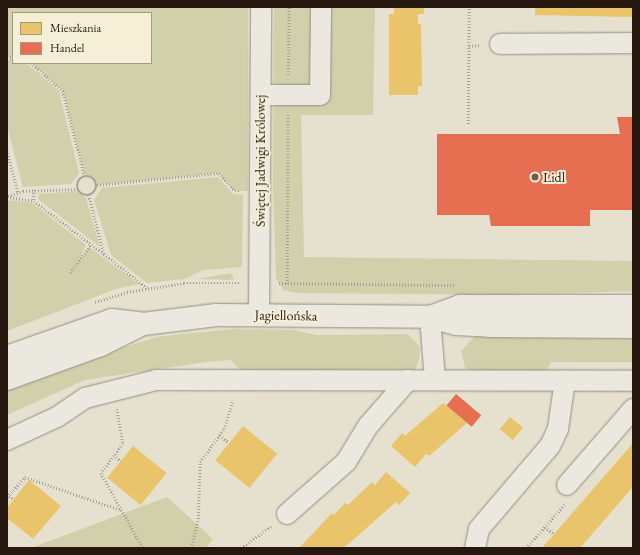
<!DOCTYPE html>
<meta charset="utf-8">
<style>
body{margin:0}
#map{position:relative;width:640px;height:555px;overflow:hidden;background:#e6e0ce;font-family:"EB Garamond",serif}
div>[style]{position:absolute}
.green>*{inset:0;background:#d2d0ab}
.homes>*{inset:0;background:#e9c46a;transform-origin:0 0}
.shops>*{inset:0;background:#e76f51;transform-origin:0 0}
.path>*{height:2.5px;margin-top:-1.25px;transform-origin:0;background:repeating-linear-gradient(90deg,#a5a29a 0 1px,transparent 0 3px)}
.path>.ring{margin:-1.25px;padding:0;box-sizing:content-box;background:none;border:2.5px solid #a5a29a;border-radius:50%}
.roads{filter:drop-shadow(0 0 1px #948e83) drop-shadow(0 0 1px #948e83)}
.street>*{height:20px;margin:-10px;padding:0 10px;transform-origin:10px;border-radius:10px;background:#ebe8df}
.secondary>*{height:22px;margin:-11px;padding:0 11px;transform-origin:11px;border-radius:11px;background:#ebe8df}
.dots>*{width:11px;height:11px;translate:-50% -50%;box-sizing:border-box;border:2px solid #f6efd8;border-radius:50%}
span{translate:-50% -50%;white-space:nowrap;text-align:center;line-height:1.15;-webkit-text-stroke:4px #f6efd8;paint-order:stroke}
.street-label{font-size:14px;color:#26180f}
.poi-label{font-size:14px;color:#26180f}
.left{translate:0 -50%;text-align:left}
.frame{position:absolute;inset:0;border:8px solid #26180f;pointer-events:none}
.legend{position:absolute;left:12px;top:12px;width:140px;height:52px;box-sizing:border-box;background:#f6efd8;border:1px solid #a39988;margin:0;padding:5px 7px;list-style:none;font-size:12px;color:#26180f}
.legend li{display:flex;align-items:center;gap:8px;height:20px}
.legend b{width:20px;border:1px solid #a39988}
</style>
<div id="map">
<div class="green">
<div style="clip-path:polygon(7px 7px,248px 7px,248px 191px,235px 191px,218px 173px,97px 185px,94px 179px,85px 177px,63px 91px,31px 63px,151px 63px,151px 13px,13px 13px,13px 57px,7px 58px)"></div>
<div style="clip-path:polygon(274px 7px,375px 7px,373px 115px,301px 115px,304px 257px,633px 261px,633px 291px,508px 295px,297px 293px,283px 290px,276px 278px,273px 190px)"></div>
<div style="clip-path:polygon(13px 59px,13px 63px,26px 63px,59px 91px,79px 173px,71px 184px,23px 187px,7px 126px,7px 61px)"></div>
<div style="clip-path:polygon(218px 177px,233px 194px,243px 195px,242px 267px,204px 270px,184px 279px,147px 283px,111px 255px,94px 200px,102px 188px)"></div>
<div style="clip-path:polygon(76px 191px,86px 198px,100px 247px,38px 199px,39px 194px)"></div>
<div style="clip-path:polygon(7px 200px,32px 203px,86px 245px,79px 260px,89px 247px,139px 284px,116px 289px,7px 331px)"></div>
<div style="clip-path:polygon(231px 273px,234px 280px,197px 279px)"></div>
<div style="clip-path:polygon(233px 329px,294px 330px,317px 335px,408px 334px,420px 347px,419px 360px,414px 373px,243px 374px,231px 360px,206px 362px,85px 380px,7px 415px,7px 390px,26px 380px,156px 337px)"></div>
<div style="clip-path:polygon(475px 336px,633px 336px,633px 362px,551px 362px,546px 372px,474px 374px,465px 367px,461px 351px)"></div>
<div style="clip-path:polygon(167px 497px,213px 539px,206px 548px,31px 548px)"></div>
</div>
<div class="homes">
<div style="clip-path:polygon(394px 7px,424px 7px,424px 14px,418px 14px,418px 24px,421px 24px,422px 86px,418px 86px,418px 95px,389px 95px,389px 14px,394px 14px)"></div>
<div style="clip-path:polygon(535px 7px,633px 7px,633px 17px,535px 15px)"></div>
<div style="clip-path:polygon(443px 403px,467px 423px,429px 456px,426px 454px,415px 467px,391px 446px,402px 433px,405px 436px)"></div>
<div style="left:510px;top:417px;width:17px;height:16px;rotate:40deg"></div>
<div style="left:243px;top:426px;width:44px;height:44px;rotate:39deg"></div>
<div style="clip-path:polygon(633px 443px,633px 487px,580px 548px,542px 548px)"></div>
<div style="left:133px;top:446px;width:43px;height:41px;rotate:39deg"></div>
<div style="clip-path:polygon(386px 472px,410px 493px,399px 505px,396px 502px,345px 547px,299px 548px,332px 513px,334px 515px,345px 503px,348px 505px,372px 482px,375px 485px)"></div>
<div style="clip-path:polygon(29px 480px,61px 506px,33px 539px,7px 518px,7px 508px)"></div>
</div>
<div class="shops">
<div style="clip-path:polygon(617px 117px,633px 117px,633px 210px,590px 210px,590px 226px,491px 226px,489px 215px,437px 215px,437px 134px,620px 134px)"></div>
<div style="left:456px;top:394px;width:33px;height:15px;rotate:40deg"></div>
</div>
<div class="path">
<div style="left:469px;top:46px;width:12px;rotate:-5deg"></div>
<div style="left:7px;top:58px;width:6px;rotate:-9deg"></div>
<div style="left:31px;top:63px;width:43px;rotate:41.2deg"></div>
<div style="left:63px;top:91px;width:89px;rotate:75.7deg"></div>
<div style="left:288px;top:75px;width:68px;rotate:-89.2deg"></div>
<div style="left:468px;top:124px;width:117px;rotate:-89.5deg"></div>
<div style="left:7px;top:150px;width:43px;rotate:75.3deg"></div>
<div class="ring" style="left:77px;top:176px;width:17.5px;height:17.5px"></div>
<div style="left:97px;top:185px;width:123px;rotate:-5.6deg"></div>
<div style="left:219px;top:173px;width:24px;rotate:48deg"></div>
<div style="left:235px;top:191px;width:6px"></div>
<div style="left:34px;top:190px;width:11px;rotate:90deg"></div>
<div style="left:89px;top:195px;width:61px;rotate:75.7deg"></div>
<div style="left:104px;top:254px;width:55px;rotate:38.3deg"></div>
<div style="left:8px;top:196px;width:16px;rotate:-18deg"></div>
<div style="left:23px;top:191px;width:55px;rotate:-2.1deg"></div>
<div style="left:7px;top:197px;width:27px;rotate:8deg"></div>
<div style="left:34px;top:201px;width:88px;rotate:37.1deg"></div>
<div style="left:70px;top:273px;width:36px;rotate:-54deg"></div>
<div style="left:279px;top:283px;width:175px;rotate:0.7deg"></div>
<div style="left:287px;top:284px;width:170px;rotate:-89.7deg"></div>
<div style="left:95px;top:302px;width:34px;rotate:-17deg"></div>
<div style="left:127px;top:292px;width:58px;rotate:-9deg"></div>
<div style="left:184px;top:283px;width:56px"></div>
<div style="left:117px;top:409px;width:36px;rotate:80deg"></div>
<div style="left:123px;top:444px;width:36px;rotate:127deg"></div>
<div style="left:101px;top:473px;width:86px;rotate:60.8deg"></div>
<div style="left:220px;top:435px;width:12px;rotate:42deg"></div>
<div style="left:114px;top:455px;width:9px;rotate:41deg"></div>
<div style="left:7px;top:494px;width:9px;rotate:36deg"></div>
<div style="left:7px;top:497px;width:27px;rotate:-48deg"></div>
<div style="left:25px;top:477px;width:102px;rotate:19deg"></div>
<div style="left:545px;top:527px;width:11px;rotate:38deg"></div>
<div style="left:191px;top:548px;width:30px;rotate:-76deg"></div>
<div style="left:198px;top:519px;width:57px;rotate:-88deg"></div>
<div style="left:200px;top:462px;width:41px;rotate:-54deg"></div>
<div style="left:224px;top:429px;width:30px;rotate:-73deg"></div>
<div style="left:241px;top:548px;width:37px;rotate:-36deg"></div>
<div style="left:526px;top:548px;width:60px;rotate:-48.4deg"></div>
</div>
<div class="roads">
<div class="street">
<div style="left:500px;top:44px;width:133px;rotate:-0.4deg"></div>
<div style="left:261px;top:95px;width:59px"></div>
<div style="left:320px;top:95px;width:88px;rotate:-89.3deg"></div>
<div style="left:259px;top:314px;width:307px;rotate:-89.6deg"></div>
<div style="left:430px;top:317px;width:63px;rotate:85.5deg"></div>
<div style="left:7px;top:440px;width:55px;rotate:-24.7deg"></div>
<div style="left:57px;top:417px;width:34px;rotate:-34deg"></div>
<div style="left:85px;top:398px;width:73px;rotate:-14.2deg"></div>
<div style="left:156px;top:380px;width:477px;rotate:0.1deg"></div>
<div style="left:567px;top:485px;width:101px;rotate:-49deg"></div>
<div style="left:287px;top:514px;width:79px;rotate:-41.4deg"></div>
<div style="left:346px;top:462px;width:42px;rotate:-58.6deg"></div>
<div style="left:368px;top:426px;width:61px;rotate:-49deg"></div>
<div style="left:475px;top:548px;width:19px;rotate:-78deg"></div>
<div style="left:479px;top:529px;width:109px;rotate:-49.5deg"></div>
<div style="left:550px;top:446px;width:19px;rotate:-65deg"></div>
<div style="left:558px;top:429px;width:49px;rotate:-81.9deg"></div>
</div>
<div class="secondary">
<div style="left:430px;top:317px;width:32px;rotate:-20deg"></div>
<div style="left:460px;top:306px;width:173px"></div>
<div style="left:7px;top:357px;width:111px;rotate:-19.4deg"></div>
<div style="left:112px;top:320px;width:31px;rotate:7deg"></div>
<div style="left:143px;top:324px;width:74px;rotate:-7deg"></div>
<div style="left:216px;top:315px;width:214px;rotate:0.5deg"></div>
<div style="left:430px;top:317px;width:27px;rotate:15deg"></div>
<div style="left:456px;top:324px;width:34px;rotate:3deg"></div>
<div style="left:490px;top:326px;width:143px;rotate:0.4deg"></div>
<div style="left:7px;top:379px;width:100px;rotate:-19.9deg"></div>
<div style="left:101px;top:345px;width:47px;rotate:-26.6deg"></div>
</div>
</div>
<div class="dots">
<div style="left:535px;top:177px;background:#695e52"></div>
</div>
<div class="street-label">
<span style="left:260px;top:161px;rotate:-90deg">Świętej Jadwigi Królowej</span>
<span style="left:286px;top:315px;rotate:1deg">Jagiellońska</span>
</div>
<div class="poi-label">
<span class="left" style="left:543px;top:177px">Lidl</span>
</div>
<div class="frame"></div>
<ul class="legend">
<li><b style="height:11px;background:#e9c46a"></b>Mieszkania</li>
<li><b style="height:11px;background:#e76f51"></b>Handel</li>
</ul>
</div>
